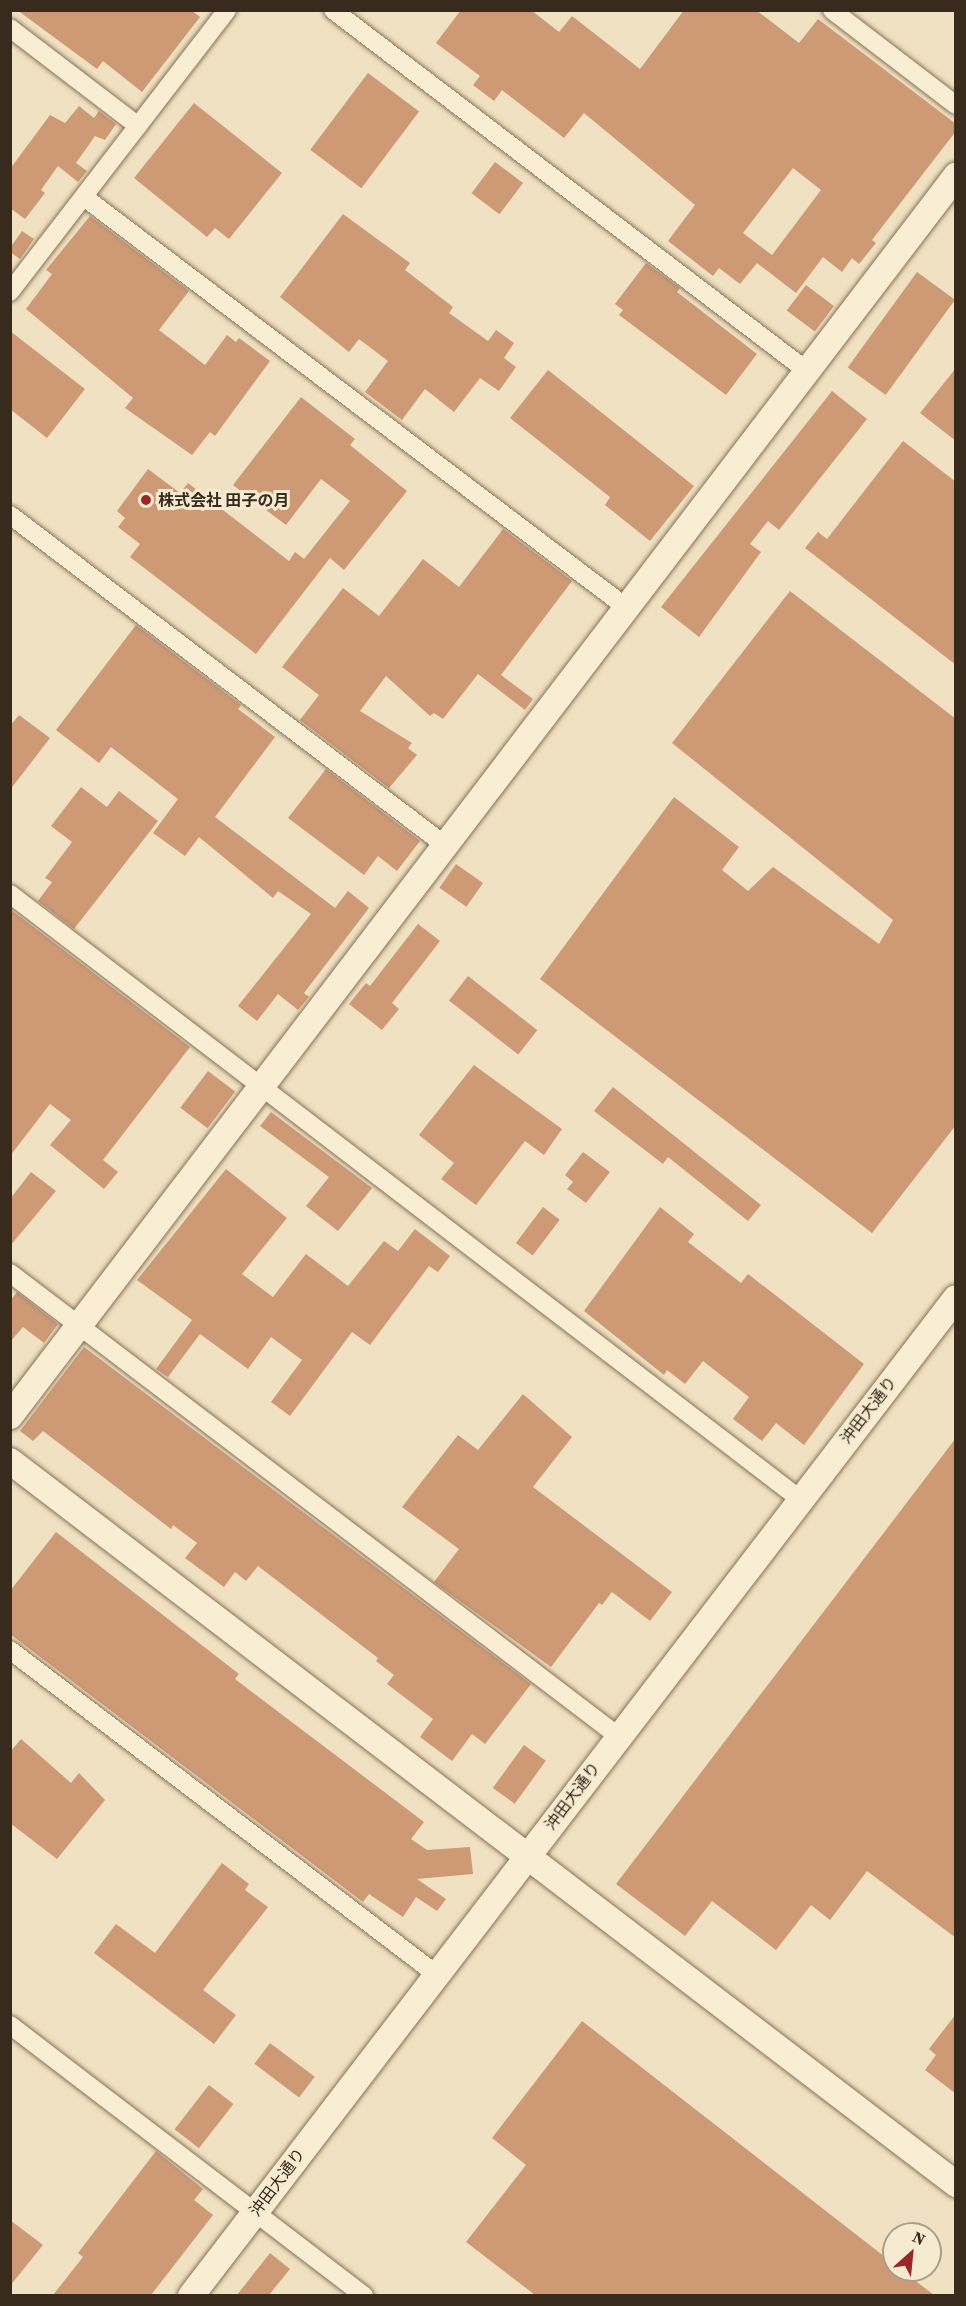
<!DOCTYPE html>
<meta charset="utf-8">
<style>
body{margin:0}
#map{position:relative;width:966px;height:2306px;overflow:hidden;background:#efe1c1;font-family:"Source Serif 4","Noto Sans JP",serif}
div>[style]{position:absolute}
.building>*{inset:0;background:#ce9a76;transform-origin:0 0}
.roads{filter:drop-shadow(0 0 2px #897158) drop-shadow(0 0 2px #897158)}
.street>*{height:18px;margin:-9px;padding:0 9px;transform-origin:9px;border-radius:9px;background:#f9eed4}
.secondary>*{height:26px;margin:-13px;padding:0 13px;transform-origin:13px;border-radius:13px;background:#f9eed4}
.dots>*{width:16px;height:16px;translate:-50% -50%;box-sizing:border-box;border:3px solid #f6ebd1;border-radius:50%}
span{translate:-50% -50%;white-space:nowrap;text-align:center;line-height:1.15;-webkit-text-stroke:6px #f6ebd1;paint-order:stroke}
.poi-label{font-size:16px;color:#382a1d;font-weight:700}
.left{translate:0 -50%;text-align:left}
.street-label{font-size:16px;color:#382a1d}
.frame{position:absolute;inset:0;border:12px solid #382a1d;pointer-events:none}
.north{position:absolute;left:882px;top:2222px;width:60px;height:60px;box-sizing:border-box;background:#f6ebd1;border:2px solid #aa9e89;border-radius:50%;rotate:27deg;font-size:16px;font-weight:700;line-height:24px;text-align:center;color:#382a1d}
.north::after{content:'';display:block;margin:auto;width:21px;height:27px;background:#992729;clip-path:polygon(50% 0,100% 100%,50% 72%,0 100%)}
</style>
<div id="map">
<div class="building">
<div style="clip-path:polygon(17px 10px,191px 10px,200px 17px,142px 92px,103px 61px,97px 69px)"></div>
<div style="clip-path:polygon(evenodd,461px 10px,531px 10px,559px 32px,572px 16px,640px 69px,684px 10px,756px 10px,799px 43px,818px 19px,956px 124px,956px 131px,872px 240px,876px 243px,859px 264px,852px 258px,842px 272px,823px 257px,796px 293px,757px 263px,740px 284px,719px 268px,713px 276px,668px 241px,695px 205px,584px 113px,564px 138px,502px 90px,494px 101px,473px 85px,480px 76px,436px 43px,461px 10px,793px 168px,821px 190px,772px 255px,743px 233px,793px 168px)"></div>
<div style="left:368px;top:73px;width:64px;height:96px;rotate:37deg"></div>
<div style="clip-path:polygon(194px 103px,282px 173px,229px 239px,215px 228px,207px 237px,134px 178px)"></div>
<div style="clip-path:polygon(79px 106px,94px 118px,99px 111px,116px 124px,105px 140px,95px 136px,76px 163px,87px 171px,78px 182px,58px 166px,41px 190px,45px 193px,25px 219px,10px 208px,10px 169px,50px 115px,65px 123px)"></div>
<div style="left:495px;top:162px;width:35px;height:39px;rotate:37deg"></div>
<div style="clip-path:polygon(343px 214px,410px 263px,405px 270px,453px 307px,449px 313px,488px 341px,496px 330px,514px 343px,504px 358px,516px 367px,499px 391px,480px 378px,454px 412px,425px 389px,402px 420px,365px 392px,388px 361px,359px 339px,349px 352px,280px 297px)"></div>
<div style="clip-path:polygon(90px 216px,189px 291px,159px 330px,205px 365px,227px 335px,236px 342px,239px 338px,270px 361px,215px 436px,210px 432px,192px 455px,125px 408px,133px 398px,26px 309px,52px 274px,46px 270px)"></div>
<div style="clip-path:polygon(22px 231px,34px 239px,20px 259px,10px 252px,10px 248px)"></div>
<div style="clip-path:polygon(646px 263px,680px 288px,677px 292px,757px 354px,726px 395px,619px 315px,623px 310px,615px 304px)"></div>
<div style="left:917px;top:272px;width:47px;height:118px;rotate:36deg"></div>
<div style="left:806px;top:285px;width:35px;height:32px;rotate:37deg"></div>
<div style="clip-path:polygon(10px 331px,85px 389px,47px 438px,10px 409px)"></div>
<div style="clip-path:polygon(956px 368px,956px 441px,920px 413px)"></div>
<div style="clip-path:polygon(548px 370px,694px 486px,650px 541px,605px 505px,610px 497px,510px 418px)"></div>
<div style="clip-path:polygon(832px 391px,867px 419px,779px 530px,768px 521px,750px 544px,761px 552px,699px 637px,661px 607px)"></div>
<div style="clip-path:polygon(301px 397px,355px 439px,350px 445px,407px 491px,344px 570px,330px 558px,256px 654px,130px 557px,140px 544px,118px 527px,125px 518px,117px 511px,148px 469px,180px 493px,188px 483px,289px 561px,295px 552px,304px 559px,350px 501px,321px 479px,286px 525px,233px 485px)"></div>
<div style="clip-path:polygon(903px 441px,956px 482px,956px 665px,805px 548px,818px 532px,827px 539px)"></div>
<div style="clip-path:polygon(503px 529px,572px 581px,501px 675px,533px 699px,525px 710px,478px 674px,443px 719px,434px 713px,430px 716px,386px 676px,360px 711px,412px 743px,408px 748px,417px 755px,389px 788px,300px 720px,319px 695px,282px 667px,343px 588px,379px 616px,423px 559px,459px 587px)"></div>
<div style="clip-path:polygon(790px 591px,956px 719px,956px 1125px,872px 1233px,540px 979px,674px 797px,739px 847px,722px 870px,748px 891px,773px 867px,879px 944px,893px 920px,672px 743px)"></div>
<div style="clip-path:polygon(136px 625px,241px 705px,238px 709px,275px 737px,215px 817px,335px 908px,348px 891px,369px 908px,304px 993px,309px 997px,298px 1010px,278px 994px,257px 1021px,238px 1006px,311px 914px,278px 891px,273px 898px,199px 837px,185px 856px,153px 833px,178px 799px,111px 747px,99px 763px,56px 730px)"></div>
<div style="clip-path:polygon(19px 715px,50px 738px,10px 790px,10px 726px)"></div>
<div style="clip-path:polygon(326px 769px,420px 841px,397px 871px,378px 856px,364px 875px,288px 818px)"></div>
<div style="clip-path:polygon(81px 787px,107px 807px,119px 791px,158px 821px,74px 929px,38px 901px,52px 882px,45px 878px,72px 842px,51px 826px)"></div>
<div style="left:456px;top:864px;width:33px;height:29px;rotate:35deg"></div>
<div style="clip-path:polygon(10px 909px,190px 1047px,103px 1160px,118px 1172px,104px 1189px,50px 1145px,71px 1120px,50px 1104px,10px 1156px)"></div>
<div style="clip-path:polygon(418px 924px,440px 941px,392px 1003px,399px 1009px,382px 1030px,349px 1004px,366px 983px,370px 986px)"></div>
<div style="left:468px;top:976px;width:88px;height:31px;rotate:38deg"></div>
<div style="clip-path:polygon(474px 1065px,562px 1129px,544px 1155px,525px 1141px,476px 1205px,441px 1179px,454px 1163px,419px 1135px)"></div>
<div style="left:208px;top:1071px;width:34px;height:46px;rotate:37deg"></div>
<div style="clip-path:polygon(613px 1087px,761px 1205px,748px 1221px,668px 1157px,663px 1164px,594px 1111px)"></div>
<div style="clip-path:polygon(271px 1112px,372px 1188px,338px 1231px,306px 1206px,329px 1177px,260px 1126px)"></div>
<div style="clip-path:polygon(583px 1152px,610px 1172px,586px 1203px,567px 1189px,573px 1182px,565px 1175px)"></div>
<div style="clip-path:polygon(226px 1169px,287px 1218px,242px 1274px,273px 1297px,306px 1254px,348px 1286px,384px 1241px,398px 1251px,415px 1229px,450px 1256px,438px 1272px,429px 1266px,370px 1345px,352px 1332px,290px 1416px,271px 1402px,302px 1360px,271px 1337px,248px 1369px,200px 1334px,168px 1377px,156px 1369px,192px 1320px,137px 1280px)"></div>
<div style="clip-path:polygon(31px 1172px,56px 1191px,10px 1246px,10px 1199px)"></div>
<div style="left:543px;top:1207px;width:21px;height:45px;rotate:37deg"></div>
<div style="clip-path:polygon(660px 1207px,694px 1234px,688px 1242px,741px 1283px,748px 1274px,864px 1364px,804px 1445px,776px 1423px,762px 1441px,733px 1419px,749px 1397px,703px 1361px,685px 1384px,667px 1370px,664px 1375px,584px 1311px)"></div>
<div style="clip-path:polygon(17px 1292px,58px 1324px,44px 1343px,23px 1327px,10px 1342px,10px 1301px)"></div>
<div style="clip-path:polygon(84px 1347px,531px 1684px,485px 1744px,472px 1734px,452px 1761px,420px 1737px,433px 1719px,387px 1684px,394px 1675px,376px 1661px,378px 1658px,258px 1566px,246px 1581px,235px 1572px,224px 1587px,185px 1558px,197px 1543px,173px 1525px,171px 1529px,43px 1431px,33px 1441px,20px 1431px)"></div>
<div style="clip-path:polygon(523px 1394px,572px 1437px,533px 1487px,672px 1592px,650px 1621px,612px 1592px,602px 1605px,599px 1603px,551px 1667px,434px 1582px,459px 1549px,402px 1507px,458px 1435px,478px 1450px)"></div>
<div style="clip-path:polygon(956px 1438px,956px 1938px,867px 1871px,830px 1920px,811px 1905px,776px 1950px,712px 1901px,685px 1936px,616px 1884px)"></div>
<div style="clip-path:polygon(56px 1532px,239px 1674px,235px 1679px,424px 1822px,411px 1839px,427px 1850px,470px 1847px,473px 1874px,417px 1879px,446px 1899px,437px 1911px,416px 1897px,403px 1917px,369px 1894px,363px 1902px,10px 1634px,10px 1591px)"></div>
<div style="clip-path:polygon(21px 1739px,71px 1783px,79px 1773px,105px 1800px,57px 1859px,10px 1823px,10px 1752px)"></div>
<div style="left:524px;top:1745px;width:27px;height:53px;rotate:36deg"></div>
<div style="clip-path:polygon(222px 1863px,249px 1884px,245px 1890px,268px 1907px,203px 1990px,236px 2015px,214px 2044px,94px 1953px,116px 1924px,155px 1953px)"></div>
<div style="clip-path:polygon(956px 2014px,956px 2094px,925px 2070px,936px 2055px,929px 2049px)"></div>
<div style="clip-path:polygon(582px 2021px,894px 2264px,894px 2270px,901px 2270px,934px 2295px,535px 2295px,466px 2242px,526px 2165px,492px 2138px)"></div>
<div style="left:270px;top:2043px;width:56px;height:26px;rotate:37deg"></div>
<div style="left:209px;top:2085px;width:31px;height:56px;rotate:38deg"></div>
<div style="clip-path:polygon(156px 2151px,203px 2189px,194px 2200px,213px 2215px,151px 2295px,53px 2295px,83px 2257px,78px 2253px)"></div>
<div style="clip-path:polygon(10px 2220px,43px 2245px,10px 2286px)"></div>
<div style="clip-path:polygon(270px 2253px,290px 2269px,269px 2295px,237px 2295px)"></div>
</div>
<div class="roads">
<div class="street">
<div style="left:333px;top:10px;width:596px;rotate:37.29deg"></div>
<div style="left:832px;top:10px;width:156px;rotate:37.5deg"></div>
<div style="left:10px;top:28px;width:161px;rotate:37.4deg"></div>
<div style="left:84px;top:197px;width:681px;rotate:37.12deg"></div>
<div style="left:10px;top:292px;width:356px;rotate:-52.4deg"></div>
<div style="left:10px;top:515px;width:547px;rotate:37.2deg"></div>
<div style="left:10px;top:894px;width:995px;rotate:37.45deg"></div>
<div style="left:10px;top:1273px;width:764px;rotate:37.29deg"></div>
<div style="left:10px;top:1650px;width:535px;rotate:37.26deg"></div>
<div style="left:10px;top:2025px;width:446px;rotate:37.4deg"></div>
</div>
<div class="secondary">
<div style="left:10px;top:1416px;width:1560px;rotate:-52.66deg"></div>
<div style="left:10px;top:1461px;width:1191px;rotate:37.39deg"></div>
<div style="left:191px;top:2296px;width:1257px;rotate:-52.53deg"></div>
</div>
</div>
<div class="dots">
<div style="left:146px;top:500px;background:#992729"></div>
</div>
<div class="poi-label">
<span class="left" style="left:158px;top:500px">株式会社 田子の月</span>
</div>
<div class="street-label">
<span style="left:868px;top:1410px;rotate:-52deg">沖田大通り</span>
<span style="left:572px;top:1796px;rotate:-53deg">沖田大通り</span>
<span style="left:277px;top:2182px;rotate:-53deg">沖田大通り</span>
</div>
<div class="frame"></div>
<div class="north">N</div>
</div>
